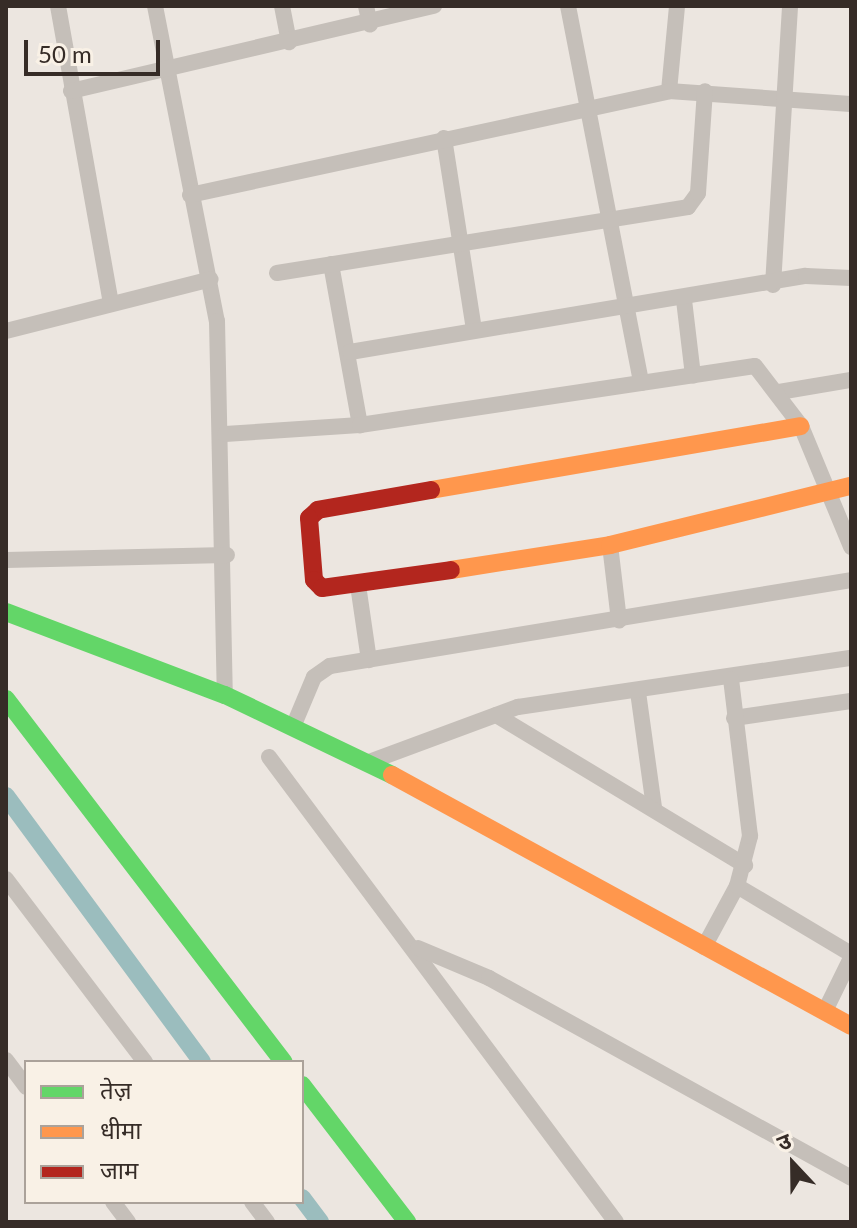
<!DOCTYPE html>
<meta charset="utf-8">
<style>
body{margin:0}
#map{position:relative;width:857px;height:1228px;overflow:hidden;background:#ece6e0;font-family:Lato,"Noto Sans Devanagari",sans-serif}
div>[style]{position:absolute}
.canal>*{height:18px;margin:-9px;padding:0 9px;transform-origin:9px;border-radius:9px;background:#9bbdbe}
.street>*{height:16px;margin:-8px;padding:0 8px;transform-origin:8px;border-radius:8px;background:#c5bfb9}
.fast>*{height:18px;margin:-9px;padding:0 9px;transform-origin:9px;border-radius:9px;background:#63d668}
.slow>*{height:18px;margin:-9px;padding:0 9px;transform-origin:9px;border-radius:9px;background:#ff974d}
.jam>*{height:18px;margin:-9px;padding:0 9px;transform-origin:9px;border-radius:9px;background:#b3261e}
span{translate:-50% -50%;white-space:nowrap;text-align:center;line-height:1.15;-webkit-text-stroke:7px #f9f1e6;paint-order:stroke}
.frame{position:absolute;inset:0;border:8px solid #362c27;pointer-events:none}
.legend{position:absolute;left:24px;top:1060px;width:280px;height:144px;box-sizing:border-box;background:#f9f1e6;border:2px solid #aba29a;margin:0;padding:10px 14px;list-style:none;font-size:24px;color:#362c27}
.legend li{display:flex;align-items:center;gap:16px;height:40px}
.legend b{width:40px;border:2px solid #aba29a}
.north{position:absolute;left:753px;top:1124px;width:80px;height:80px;-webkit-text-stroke:6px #f9f1e6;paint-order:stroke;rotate:338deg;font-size:22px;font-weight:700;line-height:32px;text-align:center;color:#362c27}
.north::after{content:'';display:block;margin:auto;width:28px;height:36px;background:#362c27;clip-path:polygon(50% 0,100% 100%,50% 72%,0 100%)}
.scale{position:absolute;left:24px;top:40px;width:136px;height:36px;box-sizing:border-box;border:4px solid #362c27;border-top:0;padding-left:10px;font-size:24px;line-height:28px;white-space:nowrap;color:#362c27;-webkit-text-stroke:6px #f9f1e6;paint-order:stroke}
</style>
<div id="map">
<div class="canal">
<div style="left:6px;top:796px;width:330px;rotate:53.6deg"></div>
<div style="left:302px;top:1198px;width:30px;rotate:53deg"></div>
</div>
<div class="street">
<div style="left:58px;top:6px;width:302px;rotate:79.9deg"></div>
<div style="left:155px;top:6px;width:321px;rotate:78.9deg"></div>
<div style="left:217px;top:321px;width:374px;rotate:88.8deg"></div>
<div style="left:282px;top:6px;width:37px;rotate:79deg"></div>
<div style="left:366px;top:6px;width:19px;rotate:78deg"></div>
<div style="left:568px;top:6px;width:384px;rotate:79deg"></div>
<div style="left:71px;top:91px;width:373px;rotate:-13.2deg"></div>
<div style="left:669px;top:91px;width:85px;rotate:-84.6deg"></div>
<div style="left:444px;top:138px;width:193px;rotate:81.1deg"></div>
<div style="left:190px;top:195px;width:490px;rotate:-12.2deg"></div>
<div style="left:669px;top:91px;width:182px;rotate:4.1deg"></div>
<div style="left:331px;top:264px;width:164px;rotate:79.8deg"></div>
<div style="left:277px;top:273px;width:416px;rotate:-9.1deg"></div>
<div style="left:688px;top:207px;width:17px;rotate:-54deg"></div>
<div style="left:698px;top:193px;width:102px;rotate:-86.1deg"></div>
<div style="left:773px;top:285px;width:280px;rotate:-86.5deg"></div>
<div style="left:684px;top:300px;width:76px;rotate:83.2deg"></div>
<div style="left:6px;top:331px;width:211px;rotate:-14.2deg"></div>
<div style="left:350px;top:352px;width:462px;rotate:-9.5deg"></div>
<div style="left:806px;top:276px;width:45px;rotate:2.5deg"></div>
<div style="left:779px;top:392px;width:73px;rotate:-9.5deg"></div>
<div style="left:225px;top:434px;width:135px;rotate:-3.8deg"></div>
<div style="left:360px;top:425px;width:399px;rotate:-8.5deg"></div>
<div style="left:755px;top:366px;width:76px;rotate:52.5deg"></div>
<div style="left:801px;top:426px;width:131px;rotate:67.5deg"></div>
<div style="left:610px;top:545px;width:76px;rotate:83.2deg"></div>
<div style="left:6px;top:560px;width:221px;rotate:-1.3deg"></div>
<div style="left:358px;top:585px;width:76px;rotate:81.7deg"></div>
<div style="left:638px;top:692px;width:117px;rotate:82.1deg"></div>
<div style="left:496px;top:715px;width:291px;rotate:31.1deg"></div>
<div style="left:734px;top:718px;width:118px;rotate:-8.3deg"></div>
<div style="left:293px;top:727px;width:54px;rotate:-67.2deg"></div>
<div style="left:314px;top:677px;width:19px;rotate:-35deg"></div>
<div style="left:330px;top:666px;width:528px;rotate:-9.37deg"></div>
<div style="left:269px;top:757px;width:580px;rotate:53.27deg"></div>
<div style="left:369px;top:762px;width:159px;rotate:-20.3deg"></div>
<div style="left:518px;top:707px;width:337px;rotate:-8.4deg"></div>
<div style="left:6px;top:879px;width:230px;rotate:52.8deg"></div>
<div style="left:737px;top:886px;width:133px;rotate:30.8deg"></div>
<div style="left:704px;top:947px;width:69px;rotate:-61.6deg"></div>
<div style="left:737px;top:886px;width:52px;rotate:-75.4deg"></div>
<div style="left:750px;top:836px;width:158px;rotate:-96.9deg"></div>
<div style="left:418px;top:948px;width:77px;rotate:22.9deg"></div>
<div style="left:489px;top:978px;width:414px;rotate:28.9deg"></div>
<div style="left:825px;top:1011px;width:59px;rotate:-63.9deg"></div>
<div style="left:6px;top:1060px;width:34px;rotate:53deg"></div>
<div style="left:113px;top:1202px;width:25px;rotate:53deg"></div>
<div style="left:252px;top:1202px;width:25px;rotate:53deg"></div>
</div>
<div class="fast">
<div style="left:6px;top:612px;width:234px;rotate:20.8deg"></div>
<div style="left:225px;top:695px;width:185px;rotate:25.6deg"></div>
<div style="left:6px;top:699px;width:457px;rotate:52.6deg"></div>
<div style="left:302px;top:1085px;width:173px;rotate:52.5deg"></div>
</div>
<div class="slow">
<div style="left:431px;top:490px;width:375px;rotate:-9.8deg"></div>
<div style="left:451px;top:570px;width:161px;rotate:-8.9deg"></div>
<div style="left:610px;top:545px;width:248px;rotate:-13.8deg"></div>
<div style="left:392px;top:775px;width:523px;rotate:28.67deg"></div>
</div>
<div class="jam">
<div style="left:431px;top:490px;width:115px;rotate:170deg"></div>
<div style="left:318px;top:510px;width:12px;rotate:138deg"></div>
<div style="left:309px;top:518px;width:62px;rotate:85.4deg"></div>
<div style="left:314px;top:580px;width:11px;rotate:45deg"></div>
<div style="left:322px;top:588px;width:130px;rotate:-7.9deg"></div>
</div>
<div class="frame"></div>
<ul class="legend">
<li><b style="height:10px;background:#63d668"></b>तेज़</li>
<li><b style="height:10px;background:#ff974d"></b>धीमा</li>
<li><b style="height:10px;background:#b3261e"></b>जाम</li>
</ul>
<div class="north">उ</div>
<div class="scale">50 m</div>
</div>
